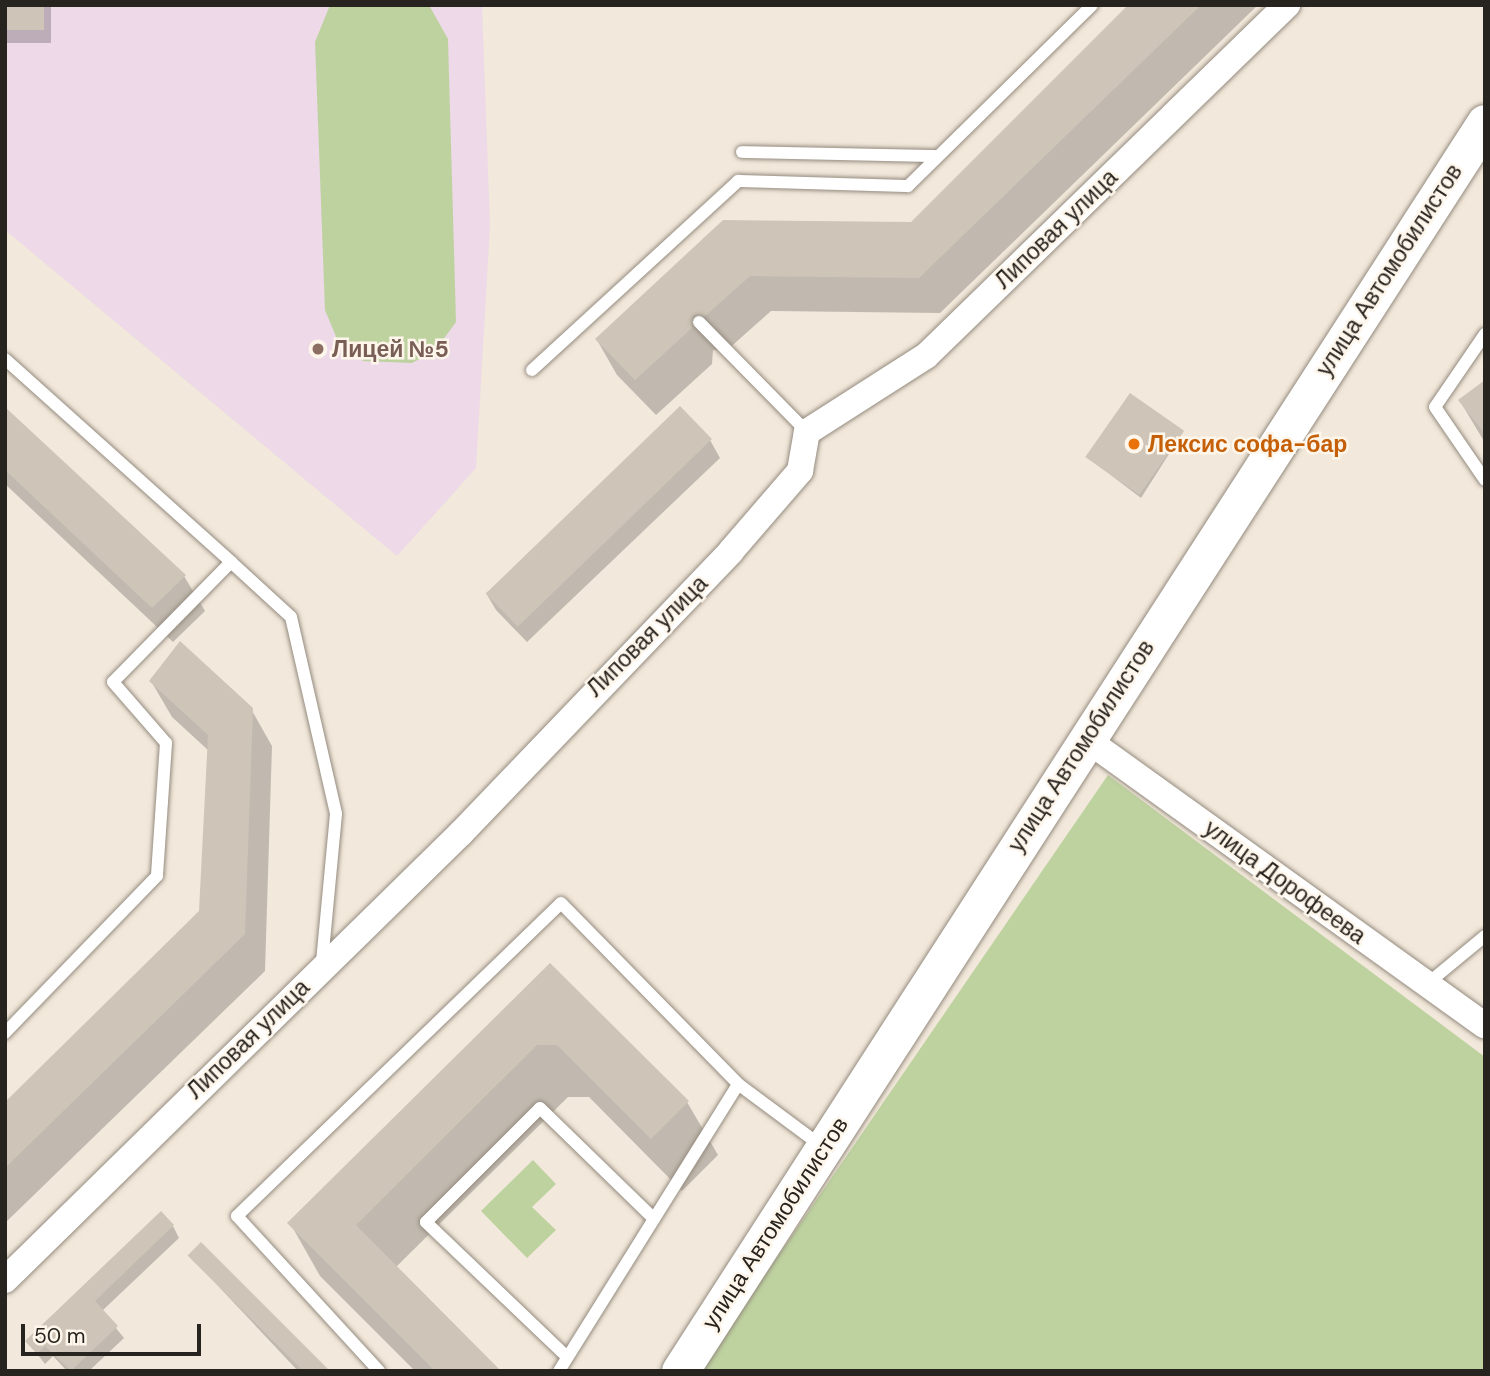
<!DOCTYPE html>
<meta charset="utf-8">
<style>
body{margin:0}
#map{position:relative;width:1490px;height:1376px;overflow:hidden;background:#f2e8db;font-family:"DM Sans",sans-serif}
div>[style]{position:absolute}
.education>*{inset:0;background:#edd9e8}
.green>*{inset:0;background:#bed2a0}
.shadow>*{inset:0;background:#0003}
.building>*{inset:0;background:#cec5b8;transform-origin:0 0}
.roads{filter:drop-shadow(0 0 2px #948b7f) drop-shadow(0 0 2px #948b7f)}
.lane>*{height:12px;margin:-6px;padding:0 6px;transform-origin:6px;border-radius:6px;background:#fff}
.street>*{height:26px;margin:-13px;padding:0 13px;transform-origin:13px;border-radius:13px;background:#fff}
.secondary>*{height:37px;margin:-18.5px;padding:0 18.5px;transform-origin:18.5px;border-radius:18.5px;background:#fff}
.dots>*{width:19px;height:19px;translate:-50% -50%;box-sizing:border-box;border:4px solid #fef6eb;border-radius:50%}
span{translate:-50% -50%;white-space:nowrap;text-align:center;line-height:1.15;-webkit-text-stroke:5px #fef6eb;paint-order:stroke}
.street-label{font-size:23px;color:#27231e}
.education-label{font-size:23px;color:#785e54;font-weight:700}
.left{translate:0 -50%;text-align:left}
.food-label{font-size:23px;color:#c56008;font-weight:700}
.frame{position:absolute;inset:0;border:7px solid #27231e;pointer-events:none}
.scale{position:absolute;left:21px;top:1324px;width:180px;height:32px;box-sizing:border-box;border:4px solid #27231e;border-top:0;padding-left:9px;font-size:21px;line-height:24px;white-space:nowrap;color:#27231e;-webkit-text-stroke:5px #fef6eb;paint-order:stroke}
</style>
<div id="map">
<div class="education">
<div style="clip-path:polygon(5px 5px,482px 5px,490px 226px,476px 468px,397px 556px,5px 230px)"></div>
</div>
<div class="green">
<div style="clip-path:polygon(330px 5px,429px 5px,448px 39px,456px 322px,435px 351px,412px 363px,363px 361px,337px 339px,325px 310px,315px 42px)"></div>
<div style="clip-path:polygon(1108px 775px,1485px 1057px,1485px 1371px,699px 1371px)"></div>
<div style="clip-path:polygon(533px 1160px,556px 1184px,532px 1207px,556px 1230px,527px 1258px,481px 1211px)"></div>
</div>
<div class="shadow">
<div style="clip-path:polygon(5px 5px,71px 5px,71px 7px,51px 7px,51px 43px,5px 43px)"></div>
<div style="clip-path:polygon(1130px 5px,1258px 5px,940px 313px,771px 311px,726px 351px,713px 350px,712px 364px,656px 415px,617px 375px,597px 340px,724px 221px,912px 224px)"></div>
<div style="clip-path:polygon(1485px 382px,1485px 443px,1460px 401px)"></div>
<div style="clip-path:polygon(5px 409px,184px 576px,205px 611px,173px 642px,5px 484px)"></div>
<div style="clip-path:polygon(1183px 432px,1141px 498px,1087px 457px)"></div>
<div style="clip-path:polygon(710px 440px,720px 458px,527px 642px,496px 610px,486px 593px)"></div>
<div style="clip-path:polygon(151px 681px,251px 709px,272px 746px,265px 971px,5px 1223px,5px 1105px,201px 912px,209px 751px,172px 717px)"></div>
<div style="clip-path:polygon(550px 965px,687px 1102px,718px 1155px,682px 1191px,589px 1097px,568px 1097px,396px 1267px,499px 1371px,415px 1371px,320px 1276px,290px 1223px)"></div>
<div style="clip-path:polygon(173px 1226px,179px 1238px,102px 1311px,124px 1338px,89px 1371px,67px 1371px,53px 1356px,45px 1364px,27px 1341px)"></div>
<div style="clip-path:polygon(190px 1256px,326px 1371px,298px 1371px)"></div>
</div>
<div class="building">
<div style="left:5px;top:5px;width:39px;height:25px"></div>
<div style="clip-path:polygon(1128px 5px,1201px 5px,919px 278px,750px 276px,705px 316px,693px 315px,692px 328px,635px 380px,595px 339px,723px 220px,911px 222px)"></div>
<div style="clip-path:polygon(1485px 380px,1485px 434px,1458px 400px)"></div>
<div style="left:1130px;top:393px;width:66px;height:78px;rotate:35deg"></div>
<div style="left:680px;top:406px;width:46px;height:270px;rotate:46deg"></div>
<div style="clip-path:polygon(5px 407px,186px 575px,152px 608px,5px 470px)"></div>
<div style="clip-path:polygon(180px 641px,253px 708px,245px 934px,5px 1168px,5px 1102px,199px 911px,208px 735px,149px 681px)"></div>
<div style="clip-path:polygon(550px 963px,689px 1101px,651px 1139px,557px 1045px,537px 1045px,356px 1225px,501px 1371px,435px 1371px,287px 1223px)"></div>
<div style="clip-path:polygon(161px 1211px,174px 1225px,95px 1301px,118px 1326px,71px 1371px,45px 1346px,37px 1354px,25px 1341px)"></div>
<div style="left:201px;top:1242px;width:181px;height:19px;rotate:45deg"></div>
</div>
<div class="roads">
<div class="lane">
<div style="left:742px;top:152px;width:195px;rotate:1.2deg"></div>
<div style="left:699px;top:322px;width:154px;rotate:45.5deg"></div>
<div style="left:1485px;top:334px;width:88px;rotate:124.4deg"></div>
<div style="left:1435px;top:407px;width:88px;rotate:55.6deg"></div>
<div style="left:5px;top:359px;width:304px;rotate:41.9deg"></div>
<div style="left:231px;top:562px;width:168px;rotate:134.5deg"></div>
<div style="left:113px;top:682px;width:81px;rotate:49deg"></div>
<div style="left:166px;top:743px;width:133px;rotate:93.9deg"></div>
<div style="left:157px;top:876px;width:219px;rotate:134.1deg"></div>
<div style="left:532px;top:370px;width:280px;rotate:-42.5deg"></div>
<div style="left:738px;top:181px;width:170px;rotate:1.7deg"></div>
<div style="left:908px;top:186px;width:258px;rotate:-44.5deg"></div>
<div style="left:231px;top:562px;width:81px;rotate:42.5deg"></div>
<div style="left:291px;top:617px;width:202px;rotate:77.1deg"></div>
<div style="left:336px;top:814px;width:150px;rotate:95.4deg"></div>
<div style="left:1427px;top:984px;width:75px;rotate:-39.6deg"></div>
<div style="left:564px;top:1354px;width:191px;rotate:-136.3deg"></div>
<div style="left:426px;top:1222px;width:161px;rotate:-45deg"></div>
<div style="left:540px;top:1108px;width:159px;rotate:44.2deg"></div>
<div style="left:379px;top:1371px;width:210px;rotate:-132.5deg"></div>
<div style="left:237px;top:1216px;width:450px;rotate:-44deg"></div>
<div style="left:561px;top:903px;width:253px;rotate:45.6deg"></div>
<div style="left:738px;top:1084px;width:102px;rotate:36.6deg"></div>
<div style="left:559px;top:1371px;width:338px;rotate:-58deg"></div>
</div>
<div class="street">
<div style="left:1086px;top:739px;width:491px;rotate:35.7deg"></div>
<div style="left:5px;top:1280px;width:639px;rotate:-44.43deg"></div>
<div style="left:461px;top:833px;width:390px;rotate:-46.2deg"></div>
<div style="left:731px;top:551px;width:106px;rotate:-49.2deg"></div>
<div style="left:800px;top:471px;width:40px;rotate:-80deg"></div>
<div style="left:807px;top:432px;width:141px;rotate:-32.6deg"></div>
<div style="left:926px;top:356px;width:504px;rotate:-44.2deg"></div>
</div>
<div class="secondary">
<div style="left:680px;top:1371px;width:1485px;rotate:-57.18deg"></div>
</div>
</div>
<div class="dots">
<div style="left:318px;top:349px;background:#8d6e63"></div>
<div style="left:1134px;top:444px;background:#e8710a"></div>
</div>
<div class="street-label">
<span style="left:1056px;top:229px;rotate:-44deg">Липовая улица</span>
<span style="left:1389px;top:270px;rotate:-57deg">улица Автомобилистов</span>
<span style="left:647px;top:636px;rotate:-45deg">Липовая улица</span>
<span style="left:1081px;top:746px;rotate:-57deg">улица Автомобилистов</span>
<span style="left:1285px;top:882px;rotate:36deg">улица Дорофеева</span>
<span style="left:248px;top:1039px;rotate:-44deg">Липовая улица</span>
<span style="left:775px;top:1223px;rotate:-57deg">улица Автомобилистов</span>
</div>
<div class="education-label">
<span class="left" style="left:332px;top:349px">Лицей №5</span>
</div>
<div class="food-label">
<span class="left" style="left:1148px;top:444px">Лексис софа-бар</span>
</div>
<div class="frame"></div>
<div class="scale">50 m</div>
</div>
